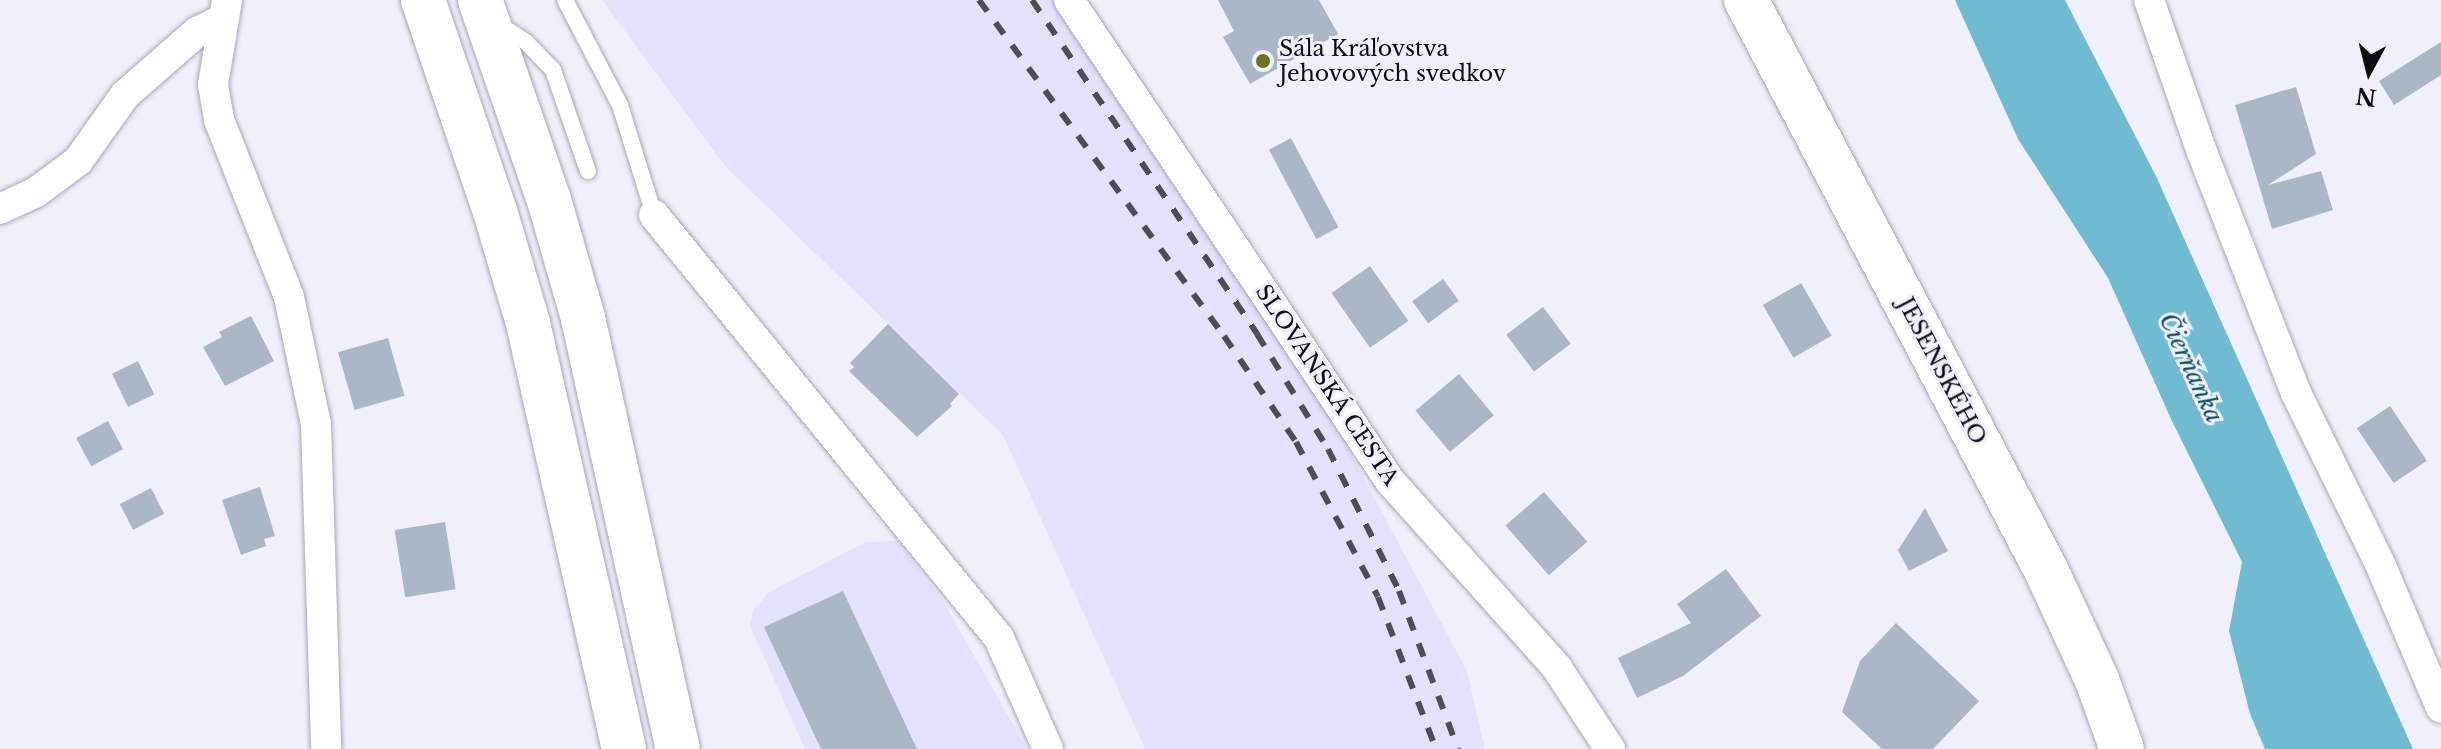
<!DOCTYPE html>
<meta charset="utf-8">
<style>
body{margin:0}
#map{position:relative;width:2441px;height:749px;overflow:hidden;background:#f0f0fc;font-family:"Libre Baskerville",serif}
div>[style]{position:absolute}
.built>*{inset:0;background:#e3e2fd}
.water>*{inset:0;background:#6fbbd2}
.building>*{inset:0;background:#a9b7c7;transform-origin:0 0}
.roads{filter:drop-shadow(0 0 2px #a8a7ba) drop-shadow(0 0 2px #a8a7ba)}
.lane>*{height:16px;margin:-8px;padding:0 8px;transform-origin:8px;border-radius:8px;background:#fff}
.street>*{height:30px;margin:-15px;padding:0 15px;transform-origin:15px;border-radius:15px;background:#fff}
.primary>*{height:44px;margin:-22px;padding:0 22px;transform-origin:22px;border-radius:22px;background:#fff}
.highway>*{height:44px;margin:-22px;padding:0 22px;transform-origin:22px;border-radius:22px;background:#fff}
.rail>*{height:6px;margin-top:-3px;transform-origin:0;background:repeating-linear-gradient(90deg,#4d4d55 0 14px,transparent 0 28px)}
.dots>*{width:22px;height:22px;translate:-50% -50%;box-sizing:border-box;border:4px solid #f0f0fc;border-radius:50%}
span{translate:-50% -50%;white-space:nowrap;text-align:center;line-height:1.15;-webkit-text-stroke:6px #f0f0fc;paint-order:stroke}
.poi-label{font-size:22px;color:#0d0d13}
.left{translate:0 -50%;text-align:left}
.street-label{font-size:22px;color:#0d0d13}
.water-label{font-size:24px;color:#084d5d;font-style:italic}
.north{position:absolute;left:2329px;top:32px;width:80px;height:80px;-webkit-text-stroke:6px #f0f0fc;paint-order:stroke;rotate:187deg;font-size:22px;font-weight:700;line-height:32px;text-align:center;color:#0d0d13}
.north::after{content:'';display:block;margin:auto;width:28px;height:36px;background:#0d0d13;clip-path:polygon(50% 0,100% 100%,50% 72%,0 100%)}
</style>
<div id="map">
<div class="built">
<div style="clip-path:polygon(602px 0,1075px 0,1306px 370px,1467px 671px,1485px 749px,1145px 749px,1003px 435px,725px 166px)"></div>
<div style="clip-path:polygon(897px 541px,942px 599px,1027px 749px,805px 749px,750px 626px,753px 611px,769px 592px,866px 542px)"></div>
</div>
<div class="water">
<div style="clip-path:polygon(1955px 0,2065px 0,2156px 176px,2413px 749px,2265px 749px,2250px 714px,2229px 631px,2242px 562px,2171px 419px,2108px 278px,2018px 139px)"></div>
</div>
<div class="building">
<div style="clip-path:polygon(1218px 0,1319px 0,1338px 34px,1250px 84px,1223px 37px,1234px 31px)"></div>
<div style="clip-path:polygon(2441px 42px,2441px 75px,2394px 105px,2379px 81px)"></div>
<div style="clip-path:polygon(2296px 87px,2316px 154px,2268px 185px,2321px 171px,2333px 210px,2272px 229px,2235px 105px)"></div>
<div style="left:1291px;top:138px;width:101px;height:25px;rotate:62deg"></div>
<div style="left:1370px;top:266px;width:67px;height:47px;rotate:55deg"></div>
<div style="left:1443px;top:279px;width:27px;height:38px;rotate:54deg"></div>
<div style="left:1801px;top:283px;width:61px;height:44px;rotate:60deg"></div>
<div style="left:1543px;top:307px;width:46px;height:46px;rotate:53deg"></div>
<div style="clip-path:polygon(251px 316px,274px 361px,225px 386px,203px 347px,222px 337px,219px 332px)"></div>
<div style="clip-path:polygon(888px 324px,959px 394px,950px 404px,952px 406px,917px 437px,849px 371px,854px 367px,850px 363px)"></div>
<div style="left:388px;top:338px;width:60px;height:52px;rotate:74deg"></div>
<div style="left:138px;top:361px;width:37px;height:29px;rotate:64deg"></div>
<div style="left:1459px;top:374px;width:54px;height:57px;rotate:50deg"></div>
<div style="left:2390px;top:406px;width:66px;height:40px;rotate:56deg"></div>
<div style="left:108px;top:421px;width:32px;height:36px;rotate:62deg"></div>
<div style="clip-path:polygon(260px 487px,275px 536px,264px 539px,266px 546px,241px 555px,222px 500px)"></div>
<div style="left:151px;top:488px;width:29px;height:35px;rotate:63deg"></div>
<div style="left:1544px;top:492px;width:66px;height:51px;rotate:49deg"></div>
<div style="clip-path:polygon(1925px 508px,1948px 551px,1909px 571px,1898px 550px)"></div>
<div style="left:445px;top:522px;width:68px;height:51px;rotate:81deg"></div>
<div style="clip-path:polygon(1726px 569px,1761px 616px,1683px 676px,1637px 698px,1618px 658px,1691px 623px,1677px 604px)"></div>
<div style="clip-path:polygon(843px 591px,917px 749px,821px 749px,764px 627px)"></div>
<div style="clip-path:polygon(1896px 623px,1979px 701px,1933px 749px,1882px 749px,1842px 712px,1860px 661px)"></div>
</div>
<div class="roads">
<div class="lane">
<div style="left:565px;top:0;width:119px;rotate:62.4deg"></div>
<div style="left:620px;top:105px;width:115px;rotate:72.8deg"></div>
<div style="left:500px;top:25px;width:31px;rotate:33deg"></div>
<div style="left:526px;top:42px;width:39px;rotate:46deg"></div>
<div style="left:553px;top:70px;width:107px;rotate:70.9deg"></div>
</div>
<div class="street">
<div style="left:227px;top:0;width:86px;rotate:99.4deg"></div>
<div style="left:213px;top:85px;width:36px;rotate:80deg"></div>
<div style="left:219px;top:120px;width:190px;rotate:68.4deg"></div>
<div style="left:289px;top:297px;width:130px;rotate:78deg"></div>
<div style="left:316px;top:424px;width:325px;rotate:88.2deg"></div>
<div style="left:1069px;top:0;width:578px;rotate:56.28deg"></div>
<div style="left:1390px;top:481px;width:251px;rotate:48.2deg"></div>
<div style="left:1557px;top:668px;width:97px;rotate:56.8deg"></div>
<div style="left:2149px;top:0;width:161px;rotate:70.8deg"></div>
<div style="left:2202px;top:152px;width:259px;rotate:68.7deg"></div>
<div style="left:2296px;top:393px;width:191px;rotate:63.8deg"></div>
<div style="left:2380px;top:564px;width:156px;rotate:67deg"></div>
<div style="left:0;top:209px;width:38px;rotate:-25deg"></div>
<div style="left:35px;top:193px;width:54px;rotate:-36.7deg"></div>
<div style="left:78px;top:161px;width:81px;rotate:-54.5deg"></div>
<div style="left:125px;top:95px;width:96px;rotate:-41.2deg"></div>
<div style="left:197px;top:32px;width:28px;rotate:-26deg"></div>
<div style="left:654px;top:215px;width:546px;rotate:50.8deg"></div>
<div style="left:999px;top:638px;width:121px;rotate:66.2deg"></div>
</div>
<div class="primary">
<div style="left:1746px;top:0;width:644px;rotate:62.24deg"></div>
<div style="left:2046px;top:570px;width:121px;rotate:65.1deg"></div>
<div style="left:2097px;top:680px;width:73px;rotate:70.1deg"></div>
</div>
<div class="highway">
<div style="left:423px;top:0;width:223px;rotate:71.2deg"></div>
<div style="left:495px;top:211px;width:117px;rotate:73.6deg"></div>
<div style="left:528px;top:323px;width:437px;rotate:77.3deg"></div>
<div style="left:480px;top:0;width:212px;rotate:71deg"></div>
<div style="left:549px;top:200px;width:123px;rotate:73.9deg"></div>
<div style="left:583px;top:318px;width:441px;rotate:77.6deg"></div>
</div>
</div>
<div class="rail">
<div style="left:979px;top:0;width:416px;rotate:53.9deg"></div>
<div style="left:1224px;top:336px;width:128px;rotate:55.8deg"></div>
<div style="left:1296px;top:442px;width:175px;rotate:62.1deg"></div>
<div style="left:1378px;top:597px;width:163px;rotate:69.1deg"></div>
<div style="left:1032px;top:0;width:403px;rotate:56deg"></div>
<div style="left:1257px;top:334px;width:135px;rotate:58.3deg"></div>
<div style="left:1328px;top:449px;width:159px;rotate:63.4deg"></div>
<div style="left:1399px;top:591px;width:169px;rotate:69.5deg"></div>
</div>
<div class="dots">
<div style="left:1263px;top:61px;background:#6b741d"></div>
</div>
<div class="poi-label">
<span class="left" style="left:1279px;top:61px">Sála Kráľovstva<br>Jehovových svedkov</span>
</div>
<div class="street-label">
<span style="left:1942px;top:371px;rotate:62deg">JESENSKÉHO</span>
<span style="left:1327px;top:385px;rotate:56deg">SLOVANSKÁ CESTA</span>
</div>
<div class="water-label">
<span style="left:2191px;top:368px;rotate:65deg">Čierňanka</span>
</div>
<div class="north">N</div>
</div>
